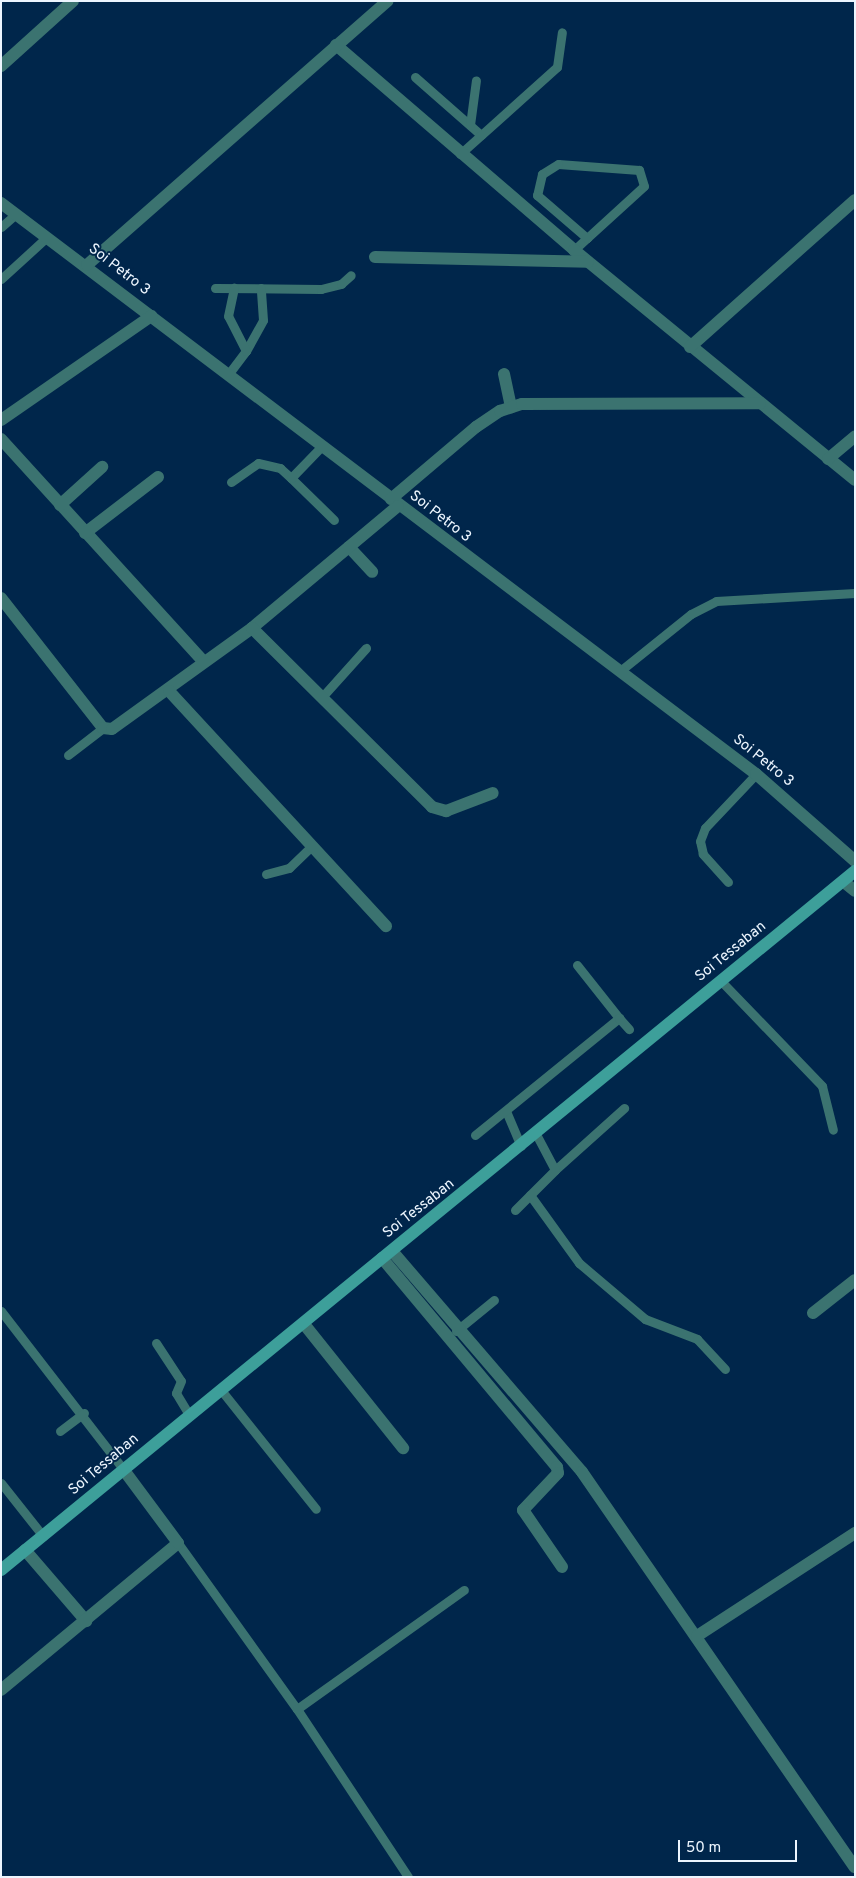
<!DOCTYPE html>
<style>
body{margin:0}
#map{position:relative;width:856px;height:1878px;overflow:hidden;background:#00264b;font-family:Overpass,sans-serif}
div>[style]{position:absolute}
.lane>*{height:9px;margin:-4.5px;padding:0 4.5px;transform-origin:4.5px;border-radius:4.5px;background:#3b7370}
.street>*{height:12px;margin:-6px;padding:0 6px;transform-origin:6px;border-radius:6px;background:#3b7370}
.secondary>*{height:12px;margin:-6px;padding:0 6px;transform-origin:6px;border-radius:6px;background:#3d9f9a}
span{translate:-50% -50%;white-space:nowrap;text-align:center;line-height:1.15;-webkit-text-stroke:4px #00264b;paint-order:stroke}
.street-label{font-size:15px;color:#ecf5fe}
.frame{position:absolute;inset:0;border:2px solid #ecf5fe;pointer-events:none}
.scale{position:absolute;left:678px;top:1840px;width:119px;height:22px;box-sizing:border-box;border:2px solid #ecf5fe;border-top:0;padding-left:6px;font-size:15px;line-height:18px;white-space:nowrap;color:#ecf5fe;-webkit-text-stroke:4px #00264b;paint-order:stroke}
</style>
<div id="map">
<div class="lane">
<div style="left:415px;top:77px;width:88px;rotate:41.3deg"></div>
<div style="left:470px;top:125px;width:45px;rotate:-82.4deg"></div>
<div style="left:460px;top:154px;width:130px;rotate:-41.9deg"></div>
<div style="left:557px;top:67px;width:35px;rotate:-82deg"></div>
<div style="left:1px;top:227px;width:18px;rotate:-41deg"></div>
<div style="left:574px;top:250px;width:18px;rotate:-43deg"></div>
<div style="left:587px;top:238px;width:77px;rotate:-42.4deg"></div>
<div style="left:644px;top:186px;width:17px;rotate:-107deg"></div>
<div style="left:639px;top:170px;width:81px;rotate:-175.8deg"></div>
<div style="left:558px;top:164px;width:19px;rotate:148deg"></div>
<div style="left:542px;top:174px;width:22px;rotate:103deg"></div>
<div style="left:537px;top:195px;width:66px;rotate:40.7deg"></div>
<div style="left:1px;top:279px;width:62px;rotate:-42.4deg"></div>
<div style="left:215px;top:288px;width:106px;rotate:0.5deg"></div>
<div style="left:321px;top:289px;width:21px;rotate:-14deg"></div>
<div style="left:341px;top:284px;width:13px;rotate:-42deg"></div>
<div style="left:246px;top:351px;width:35px;rotate:-61deg"></div>
<div style="left:263px;top:320px;width:32px;rotate:-94deg"></div>
<div style="left:230px;top:372px;width:26px;rotate:-53deg"></div>
<div style="left:246px;top:351px;width:39px;rotate:-117deg"></div>
<div style="left:228px;top:316px;width:29px;rotate:-78deg"></div>
<div style="left:291px;top:478px;width:60px;rotate:44.3deg"></div>
<div style="left:231px;top:482px;width:33px;rotate:-35deg"></div>
<div style="left:258px;top:463px;width:23px;rotate:13deg"></div>
<div style="left:280px;top:468px;width:15px;rotate:42deg"></div>
<div style="left:291px;top:478px;width:45px;rotate:-45.9deg"></div>
<div style="left:620px;top:671px;width:91px;rotate:-38.8deg"></div>
<div style="left:691px;top:614px;width:28px;rotate:-27deg"></div>
<div style="left:716px;top:601px;width:139px;rotate:-3.3deg"></div>
<div style="left:322px;top:697px;width:66px;rotate:-48.1deg"></div>
<div style="left:68px;top:755px;width:44px;rotate:-37.6deg"></div>
<div style="left:266px;top:874px;width:24px;rotate:-15deg"></div>
<div style="left:289px;top:868px;width:32px;rotate:-44deg"></div>
<div style="left:728px;top:882px;width:38px;rotate:-132deg"></div>
<div style="left:703px;top:854px;width:13px;rotate:-103deg"></div>
<div style="left:700px;top:841px;width:14px;rotate:-69deg"></div>
<div style="left:705px;top:828px;width:74px;rotate:-46.6deg"></div>
<div style="left:577px;top:965px;width:68px;rotate:51.6deg"></div>
<div style="left:721px;top:981px;width:146px;rotate:46.1deg"></div>
<div style="left:822px;top:1086px;width:45px;rotate:76deg"></div>
<div style="left:506px;top:1111px;width:38px;rotate:67deg"></div>
<div style="left:475px;top:1135px;width:186px;rotate:-39.1deg"></div>
<div style="left:619px;top:1018px;width:15px;rotate:48deg"></div>
<div style="left:555px;top:1170px;width:93px;rotate:-41.9deg"></div>
<div style="left:530px;top:1195px;width:84px;rotate:54.2deg"></div>
<div style="left:579px;top:1263px;width:87px;rotate:40.3deg"></div>
<div style="left:645px;top:1319px;width:56px;rotate:21deg"></div>
<div style="left:697px;top:1339px;width:41px;rotate:47deg"></div>
<div style="left:515px;top:1210px;width:57px;rotate:-45deg"></div>
<div style="left:555px;top:1170px;width:41px;rotate:-117.8deg"></div>
<div style="left:1px;top:1311px;width:200px;rotate:52.3deg"></div>
<div style="left:456px;top:1331px;width:49px;rotate:-39.2deg"></div>
<div style="left:156px;top:1343px;width:45px;rotate:56.7deg"></div>
<div style="left:181px;top:1381px;width:13px;rotate:113deg"></div>
<div style="left:176px;top:1393px;width:26px;rotate:59deg"></div>
<div style="left:221px;top:1390px;width:152px;rotate:51.4deg"></div>
<div style="left:60px;top:1431px;width:30px;rotate:-37deg"></div>
<div style="left:1px;top:1483px;width:68px;rotate:51.6deg"></div>
<div style="left:178px;top:1543px;width:204px;rotate:54.4deg"></div>
<div style="left:297px;top:1709px;width:201px;rotate:56.5deg"></div>
<div style="left:297px;top:1709px;width:205px;rotate:-35.5deg"></div>
</div>
<div class="street">
<div style="left:336px;top:45px;width:314px;rotate:40.7deg"></div>
<div style="left:574px;top:250px;width:363px;rotate:39.3deg"></div>
<div style="left:1px;top:66px;width:97px;rotate:-42.1deg"></div>
<div style="left:1px;top:203px;width:947px;rotate:37.1deg"></div>
<div style="left:756px;top:774px;width:132px;rotate:41.3deg"></div>
<div style="left:375px;top:257px;width:213px;rotate:1.3deg"></div>
<div style="left:87px;top:265px;width:400px;rotate:-41.3deg"></div>
<div style="left:690px;top:347px;width:221px;rotate:-41.7deg"></div>
<div style="left:504px;top:374px;width:34px;rotate:78deg"></div>
<div style="left:1px;top:420px;width:183px;rotate:-34.7deg"></div>
<div style="left:1px;top:439px;width:300px;rotate:47.7deg"></div>
<div style="left:828px;top:459px;width:35px;rotate:-40deg"></div>
<div style="left:391px;top:499px;width:111px;rotate:-40.3deg"></div>
<div style="left:476px;top:427px;width:29px;rotate:-34deg"></div>
<div style="left:500px;top:411px;width:23px;rotate:-18deg"></div>
<div style="left:522px;top:404px;width:238px;rotate:-0.2deg"></div>
<div style="left:60px;top:505px;width:57px;rotate:-42.1deg"></div>
<div style="left:85px;top:533px;width:92px;rotate:-37.5deg"></div>
<div style="left:349px;top:547px;width:34px;rotate:47deg"></div>
<div style="left:1px;top:598px;width:165px;rotate:51.9deg"></div>
<div style="left:103px;top:728px;width:9px;rotate:6deg"></div>
<div style="left:112px;top:729px;width:173px;rotate:-35.8deg"></div>
<div style="left:252px;top:628px;width:190px;rotate:-39.9deg"></div>
<div style="left:252px;top:628px;width:254px;rotate:44.8deg"></div>
<div style="left:432px;top:807px;width:15px;rotate:16deg"></div>
<div style="left:446px;top:811px;width:50px;rotate:-21deg"></div>
<div style="left:169px;top:691px;width:320px;rotate:47.3deg"></div>
<div style="left:844px;top:882px;width:14px;rotate:39deg"></div>
<div style="left:392px;top:1251px;width:291px;rotate:49.3deg"></div>
<div style="left:582px;top:1472px;width:480px;rotate:55.4deg"></div>
<div style="left:382px;top:1258px;width:273px;rotate:50.1deg"></div>
<div style="left:557px;top:1467px;width:6px;rotate:81deg"></div>
<div style="left:558px;top:1473px;width:51px;rotate:133.4deg"></div>
<div style="left:523px;top:1510px;width:69px;rotate:55.6deg"></div>
<div style="left:813px;top:1313px;width:53px;rotate:-38.2deg"></div>
<div style="left:304px;top:1324px;width:159px;rotate:51.4deg"></div>
<div style="left:25px;top:1550px;width:94px;rotate:49.3deg"></div>
<div style="left:697px;top:1636px;width:189px;rotate:-33.1deg"></div>
<div style="left:1px;top:1690px;width:230px;rotate:-39.7deg"></div>
<div style="left:178px;top:1543px;width:92px;rotate:-126.6deg"></div>
</div>
<div class="secondary">
<div style="left:1px;top:1570px;width:1104px;rotate:-39.3deg"></div>
</div>
<div class="street-label">
<span style="left:119px;top:270px;rotate:38deg">Soi Petro 3</span>
<span style="left:440px;top:517px;rotate:38deg">Soi Petro 3</span>
<span style="left:763px;top:761px;rotate:39deg">Soi Petro 3</span>
<span style="left:731px;top:952px;rotate:-39deg">Soi Tessaban</span>
<span style="left:419px;top:1209px;rotate:-38deg">Soi Tessaban</span>
<span style="left:104px;top:1465px;rotate:-40deg">Soi Tessaban</span>
</div>
<div class="frame"></div>
<div class="scale">50 m</div>
</div>
